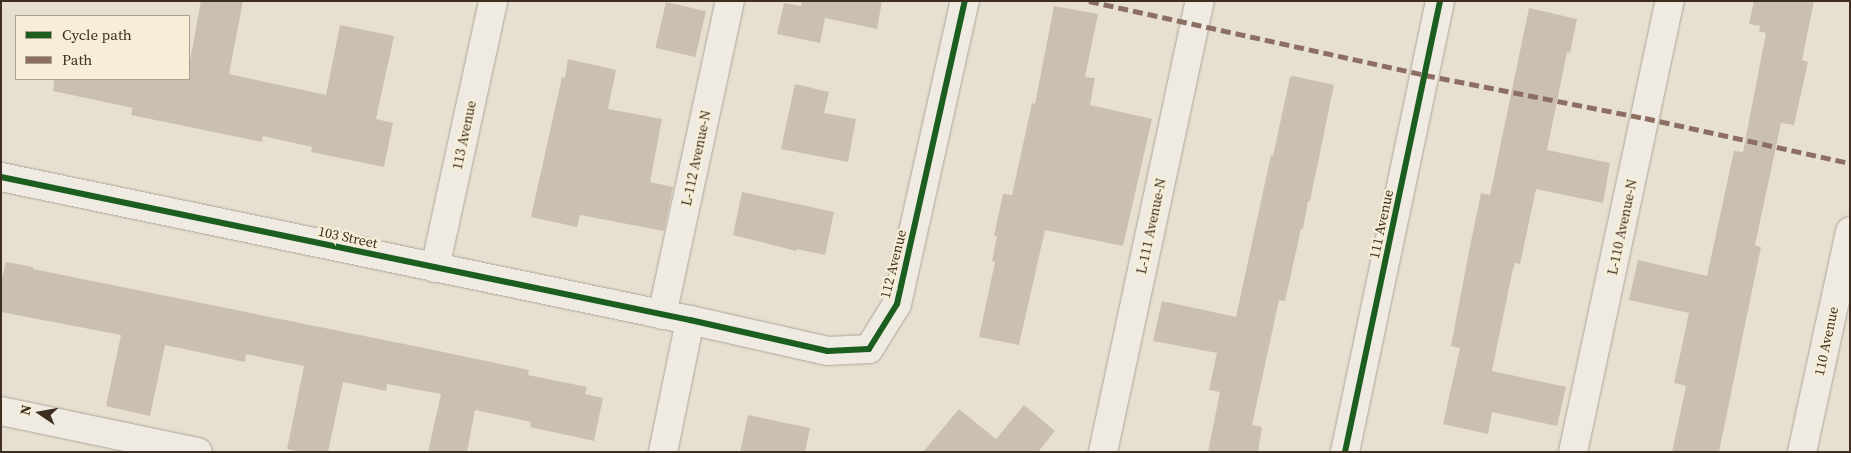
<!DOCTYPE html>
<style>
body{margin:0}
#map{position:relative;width:1851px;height:453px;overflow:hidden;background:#e7e0d1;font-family:"Source Serif 4",serif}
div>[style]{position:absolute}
.building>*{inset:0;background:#cbbfb2;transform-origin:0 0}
.roads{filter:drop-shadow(0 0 1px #ada599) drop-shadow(0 0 1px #ada599)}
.minor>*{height:28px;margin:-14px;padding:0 14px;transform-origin:14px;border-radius:14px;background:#efebe3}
.quiet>*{height:5px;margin-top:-2.5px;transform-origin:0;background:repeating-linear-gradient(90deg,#8d6e63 0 10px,transparent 0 15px)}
.cycleway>*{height:6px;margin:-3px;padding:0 3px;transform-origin:3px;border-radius:3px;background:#1b5e20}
span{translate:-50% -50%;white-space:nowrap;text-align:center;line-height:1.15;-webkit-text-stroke:4.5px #f7eed8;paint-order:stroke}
.street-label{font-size:14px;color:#3d2e20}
.frame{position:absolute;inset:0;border:2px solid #3d2e20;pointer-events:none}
.legend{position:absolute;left:15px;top:15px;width:175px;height:65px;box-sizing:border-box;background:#f7eed8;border:1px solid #ada18e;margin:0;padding:6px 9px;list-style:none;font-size:15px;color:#3d2e20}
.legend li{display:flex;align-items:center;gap:10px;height:25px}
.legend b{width:25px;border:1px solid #ada18e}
.north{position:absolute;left:15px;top:388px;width:50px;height:50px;-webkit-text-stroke:4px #f7eed8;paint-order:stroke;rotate:282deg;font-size:14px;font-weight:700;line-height:20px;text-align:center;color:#3d2e20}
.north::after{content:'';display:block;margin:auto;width:18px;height:22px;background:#3d2e20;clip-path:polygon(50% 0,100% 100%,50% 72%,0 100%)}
</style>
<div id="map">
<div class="building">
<div style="clip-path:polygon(201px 1px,243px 1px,229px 74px,326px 95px,340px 25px,394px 36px,376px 119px,393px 123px,384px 167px,311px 152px,312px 147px,263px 136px,262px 142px,131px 115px,133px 108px,53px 91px,54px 79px,189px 79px,189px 66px)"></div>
<div style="clip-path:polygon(802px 1px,882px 1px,877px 29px,825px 18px,820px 43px,777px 34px,784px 3px,801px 6px)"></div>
<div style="clip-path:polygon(1754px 1px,1814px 1px,1802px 60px,1808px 62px,1794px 125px,1781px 123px,1755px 245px,1761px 247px,1719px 452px,1672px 452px,1686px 386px,1674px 383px,1689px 313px,1629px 300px,1638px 260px,1707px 276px,1734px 151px,1743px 152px,1766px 33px,1759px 31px,1760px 26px,1749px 24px)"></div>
<div style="left:666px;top:2px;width:41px;height:47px;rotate:13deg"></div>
<div style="clip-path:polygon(1054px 6px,1098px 14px,1085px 77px,1095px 78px,1090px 105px,1152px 119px,1123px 246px,1045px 230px,1019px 345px,979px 337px,995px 262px,992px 261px,997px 236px,994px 236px,1003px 194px,1012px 195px,1032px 103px,1035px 104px)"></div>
<div style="clip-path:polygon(1529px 8px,1577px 19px,1570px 53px,1567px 52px,1547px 150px,1610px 163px,1603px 203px,1536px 189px,1520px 264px,1515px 263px,1512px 273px,1492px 371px,1566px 387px,1557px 426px,1492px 412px,1488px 434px,1443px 424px,1460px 348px,1451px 346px,1469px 251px,1481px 193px,1490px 195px)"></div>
<div style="clip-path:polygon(568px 59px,616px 70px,608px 109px,662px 119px,650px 182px,673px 187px,664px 231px,580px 215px,577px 227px,531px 217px,562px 77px,565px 78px)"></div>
<div style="clip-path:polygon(1293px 76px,1334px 85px,1310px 201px,1308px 201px,1303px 229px,1301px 229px,1285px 301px,1279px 300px,1252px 425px,1262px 427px,1258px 452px,1208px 452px,1220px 392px,1209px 390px,1217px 353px,1153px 341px,1162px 301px,1236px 317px,1271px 155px,1273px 156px,1290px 77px)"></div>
<div style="clip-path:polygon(795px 84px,829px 92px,824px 113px,856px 119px,848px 162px,781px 149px)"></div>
<div style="clip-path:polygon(742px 192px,834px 212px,825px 255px,797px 249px,796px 251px,733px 235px)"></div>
<div style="clip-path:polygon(6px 262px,33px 267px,33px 269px,429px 349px,529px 370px,528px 375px,587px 387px,585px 394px,603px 398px,594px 441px,530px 427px,531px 422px,475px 410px,467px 452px,428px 452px,441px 394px,387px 384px,386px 391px,343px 382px,328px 452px,301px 452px,287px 449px,304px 366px,246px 354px,245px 362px,165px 345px,150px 416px,106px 406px,121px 335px,1px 312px,1px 282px)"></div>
<div style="clip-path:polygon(1024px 405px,1055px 431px,1038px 452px,923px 452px,959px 409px,996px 439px)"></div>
<div style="clip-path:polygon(748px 415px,810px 428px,805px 452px,740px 452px)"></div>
</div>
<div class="roads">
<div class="minor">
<div style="left:1px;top:177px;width:704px;rotate:11.73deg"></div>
<div style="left:690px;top:320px;width:141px;rotate:12.7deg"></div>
<div style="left:828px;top:351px;width:41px;rotate:-2.8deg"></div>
<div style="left:869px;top:349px;width:53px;rotate:-58.1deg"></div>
<div style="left:897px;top:304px;width:311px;rotate:-77.4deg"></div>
<div style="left:435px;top:268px;width:273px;rotate:-77.7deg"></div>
<div style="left:662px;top:315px;width:321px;rotate:-77.8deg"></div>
<div style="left:1px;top:411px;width:201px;rotate:11.8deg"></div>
<div style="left:663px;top:452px;width:135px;rotate:-78.4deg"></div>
<div style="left:1103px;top:452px;width:461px;rotate:-77.9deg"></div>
<div style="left:1345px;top:452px;width:461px;rotate:-78.1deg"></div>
<div style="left:1573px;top:452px;width:461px;rotate:-77.9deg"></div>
<div style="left:1802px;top:452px;width:226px;rotate:-77.7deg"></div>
</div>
</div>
<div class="quiet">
<div style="left:1089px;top:1px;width:344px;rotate:12.4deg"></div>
<div style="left:1425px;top:75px;width:224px;rotate:11.1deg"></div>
<div style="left:1645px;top:118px;width:210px;rotate:12.4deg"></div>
</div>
<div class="cycleway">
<div style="left:1px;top:177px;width:704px;rotate:11.73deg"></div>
<div style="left:690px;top:320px;width:141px;rotate:12.7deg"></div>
<div style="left:828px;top:351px;width:41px;rotate:-2.8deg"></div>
<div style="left:869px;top:349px;width:53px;rotate:-58.1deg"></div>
<div style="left:897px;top:304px;width:311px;rotate:-77.4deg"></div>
<div style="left:1345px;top:452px;width:461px;rotate:-78.1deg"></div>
</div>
<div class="street-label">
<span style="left:464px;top:135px;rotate:-78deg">113 Avenue</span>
<span style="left:696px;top:158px;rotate:-78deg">L-112 Avenue-N</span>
<span style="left:1381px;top:224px;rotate:-78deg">111 Avenue</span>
<span style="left:1151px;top:226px;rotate:-78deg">L-111 Avenue-N</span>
<span style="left:1622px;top:227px;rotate:-78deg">L-110 Avenue-N</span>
<span style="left:348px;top:237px;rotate:12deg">103 Street</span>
<span style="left:893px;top:264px;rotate:-76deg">112 Avenue</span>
<span style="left:1826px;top:341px;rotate:-78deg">110 Avenue</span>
</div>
<div class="frame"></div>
<ul class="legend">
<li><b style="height:6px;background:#1b5e20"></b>Cycle path</li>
<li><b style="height:6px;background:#8d6e63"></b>Path</li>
</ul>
<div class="north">N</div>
</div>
